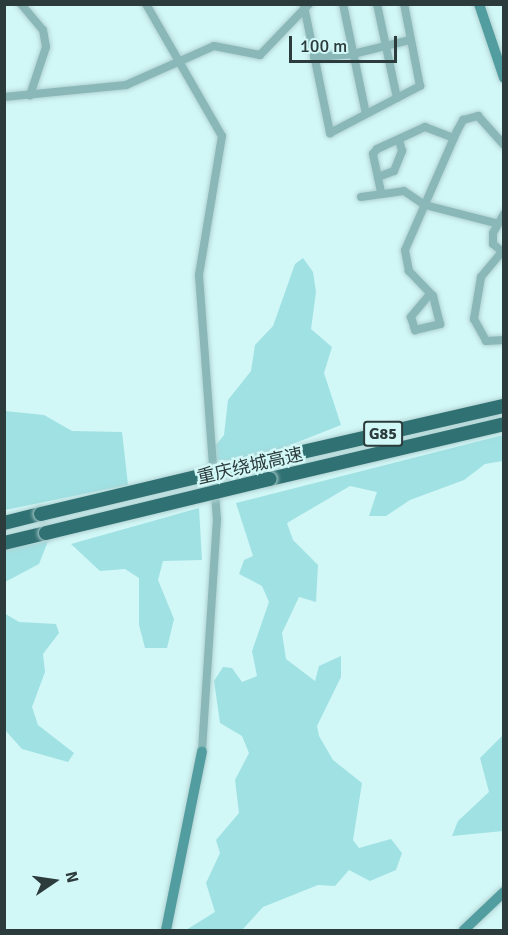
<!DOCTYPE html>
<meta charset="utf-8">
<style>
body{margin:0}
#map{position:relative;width:508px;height:935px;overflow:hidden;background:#d2f7f7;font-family:Signika,"Noto Sans SC",sans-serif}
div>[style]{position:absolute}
.green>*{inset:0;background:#a0e1e3}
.roads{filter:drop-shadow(0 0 2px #b1d1d1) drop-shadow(0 0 2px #b1d1d1)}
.street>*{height:8px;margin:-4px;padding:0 4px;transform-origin:4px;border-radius:4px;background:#8ab8b9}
.secondary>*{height:10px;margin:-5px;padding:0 5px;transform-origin:5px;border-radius:5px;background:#529d9f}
.highway>*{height:14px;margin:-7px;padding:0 7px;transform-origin:7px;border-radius:7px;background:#307173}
.bridges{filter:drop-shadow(0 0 2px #b1d1d1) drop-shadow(0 0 2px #b1d1d1)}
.highway-bridge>*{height:14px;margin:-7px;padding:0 7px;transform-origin:7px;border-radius:7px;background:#307173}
span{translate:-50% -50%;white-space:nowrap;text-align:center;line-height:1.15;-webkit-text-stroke:5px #d2f7f7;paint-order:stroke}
.shield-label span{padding:2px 4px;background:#d2f7f7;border:2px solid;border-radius:4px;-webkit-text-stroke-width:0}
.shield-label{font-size:16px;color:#2c3b3b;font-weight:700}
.street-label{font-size:18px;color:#2c3b3b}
.frame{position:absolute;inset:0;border:6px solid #2c3b3b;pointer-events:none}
.north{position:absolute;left:24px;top:851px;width:60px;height:60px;-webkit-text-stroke:4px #d2f7f7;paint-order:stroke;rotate:77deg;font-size:16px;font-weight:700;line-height:24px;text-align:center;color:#2c3b3b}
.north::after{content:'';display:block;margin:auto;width:21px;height:27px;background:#2c3b3b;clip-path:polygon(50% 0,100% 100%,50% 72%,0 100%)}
.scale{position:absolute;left:289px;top:36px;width:108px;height:27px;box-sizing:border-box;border:3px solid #2c3b3b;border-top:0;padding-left:8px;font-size:18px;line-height:21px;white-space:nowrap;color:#2c3b3b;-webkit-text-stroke:4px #d2f7f7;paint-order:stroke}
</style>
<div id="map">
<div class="green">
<div style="clip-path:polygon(303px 258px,313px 272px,316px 292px,311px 329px,332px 347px,324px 373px,341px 425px,252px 460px,216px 460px,209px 454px,224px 435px,228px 400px,251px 371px,255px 345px,273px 326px,295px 264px)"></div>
<div style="clip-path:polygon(5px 411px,44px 415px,72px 431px,122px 432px,128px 485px,5px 510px)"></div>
<div style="clip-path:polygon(503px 435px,503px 461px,485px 464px,464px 480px,410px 500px,386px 516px,369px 516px,377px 492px,350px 486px,287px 523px,293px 540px,318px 565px,316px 602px,299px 597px,282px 633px,286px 659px,315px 681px,319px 666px,341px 656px,341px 677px,317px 726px,319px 736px,333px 760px,362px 783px,353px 840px,359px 848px,391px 839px,402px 853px,396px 870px,370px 881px,349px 870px,335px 886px,318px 885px,263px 907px,242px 930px,186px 930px,215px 912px,206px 883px,220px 853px,216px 840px,239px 813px,235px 780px,249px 753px,242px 736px,220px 723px,214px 681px,223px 667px,232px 668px,242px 682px,257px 676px,252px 651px,269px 602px,262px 586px,239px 574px,244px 560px,253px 556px,236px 503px)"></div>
<div style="clip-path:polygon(199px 508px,202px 560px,163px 561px,158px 580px,174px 619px,167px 648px,145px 648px,139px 625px,139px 578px,125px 569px,100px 571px,71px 544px)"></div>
<div style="clip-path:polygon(48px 541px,39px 564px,5px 582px,5px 549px)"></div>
<div style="clip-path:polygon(4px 613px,19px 622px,56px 624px,59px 633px,43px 654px,45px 672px,32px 707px,38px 725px,74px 753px,68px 762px,22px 749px,5px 730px)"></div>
<div style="clip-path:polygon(503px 735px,503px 831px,452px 836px,458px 821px,489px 792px,480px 758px)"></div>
</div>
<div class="roads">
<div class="street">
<div style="left:21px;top:4px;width:34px;rotate:50deg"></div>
<div style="left:43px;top:30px;width:17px;rotate:80deg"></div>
<div style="left:46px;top:47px;width:51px;rotate:108.4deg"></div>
<div style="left:146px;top:4px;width:152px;rotate:60.1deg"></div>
<div style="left:222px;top:136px;width:141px;rotate:99.4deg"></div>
<div style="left:199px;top:275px;width:245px;rotate:85.8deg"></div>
<div style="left:217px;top:519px;width:233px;rotate:93.7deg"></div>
<div style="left:343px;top:4px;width:112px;rotate:78.2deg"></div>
<div style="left:377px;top:4px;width:96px;rotate:78deg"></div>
<div style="left:304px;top:6px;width:130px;rotate:78.4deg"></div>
<div style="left:330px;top:133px;width:102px;rotate:-27.6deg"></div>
<div style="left:420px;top:86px;width:84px;rotate:-101deg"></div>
<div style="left:314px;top:57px;width:39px;rotate:-4deg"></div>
<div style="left:353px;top:54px;width:59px;rotate:-13.8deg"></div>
<div style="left:4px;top:97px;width:123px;rotate:-5.6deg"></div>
<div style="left:126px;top:85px;width:96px;rotate:-23.9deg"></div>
<div style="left:214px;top:46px;width:47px;rotate:11.1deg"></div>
<div style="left:260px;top:55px;width:71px;rotate:-46.1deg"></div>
<div style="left:378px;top:177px;width:17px;rotate:-21deg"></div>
<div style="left:394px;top:171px;width:22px;rotate:-68deg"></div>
<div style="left:402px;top:151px;width:11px;rotate:-105deg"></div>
<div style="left:381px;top:192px;width:39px;rotate:-102deg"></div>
<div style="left:373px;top:154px;width:6px;rotate:-51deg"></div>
<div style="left:377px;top:149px;width:53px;rotate:-24.6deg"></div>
<div style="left:425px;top:127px;width:31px;rotate:21deg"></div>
<div style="left:361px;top:197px;width:43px;rotate:-7.9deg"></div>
<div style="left:404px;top:191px;width:25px;rotate:34deg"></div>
<div style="left:425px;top:205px;width:72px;rotate:14.4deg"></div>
<div style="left:504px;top:214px;width:22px;rotate:120deg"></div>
<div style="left:493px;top:233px;width:11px;rotate:90deg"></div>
<div style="left:493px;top:244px;width:14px;rotate:39deg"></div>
<div style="left:501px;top:253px;width:31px;rotate:130deg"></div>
<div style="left:481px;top:277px;width:43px;rotate:99.5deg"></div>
<div style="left:474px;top:319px;width:25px;rotate:61deg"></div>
<div style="left:486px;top:341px;width:18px;rotate:-3deg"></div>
<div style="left:430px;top:294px;width:30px;rotate:130deg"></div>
<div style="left:411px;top:317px;width:14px;rotate:73deg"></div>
<div style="left:415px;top:330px;width:26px;rotate:-13deg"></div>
<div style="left:440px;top:324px;width:29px;rotate:-104deg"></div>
<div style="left:433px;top:296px;width:35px;rotate:-134deg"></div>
<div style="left:409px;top:271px;width:21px;rotate:-101deg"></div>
<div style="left:405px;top:250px;width:130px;rotate:-66.4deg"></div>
<div style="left:457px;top:131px;width:13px;rotate:-61deg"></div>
<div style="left:463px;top:120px;width:16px;rotate:-15deg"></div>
<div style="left:478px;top:116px;width:39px;rotate:48deg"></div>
</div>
<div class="secondary">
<div style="left:479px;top:4px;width:78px;rotate:71.3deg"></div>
<div style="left:166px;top:930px;width:182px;rotate:-78.6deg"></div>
<div style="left:464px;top:930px;width:55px;rotate:-43.5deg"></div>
</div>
<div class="highway">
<div style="left:263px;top:461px;width:247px;rotate:-12.9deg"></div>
<div style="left:270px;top:479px;width:240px;rotate:-13.2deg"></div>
<div style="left:4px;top:523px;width:38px;rotate:-14deg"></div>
<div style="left:4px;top:543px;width:43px;rotate:-13.4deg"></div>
</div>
</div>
<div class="bridges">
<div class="highway-bridge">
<div style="left:41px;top:514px;width:228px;rotate:-13.4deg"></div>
<div style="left:46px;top:533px;width:230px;rotate:-13.6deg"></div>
</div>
</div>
<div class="shield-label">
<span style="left:383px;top:434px">G85</span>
</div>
<div class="street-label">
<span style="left:250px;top:466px;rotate:-13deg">重庆绕城高速</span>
</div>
<div class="frame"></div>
<div class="north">N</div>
<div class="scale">100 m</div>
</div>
